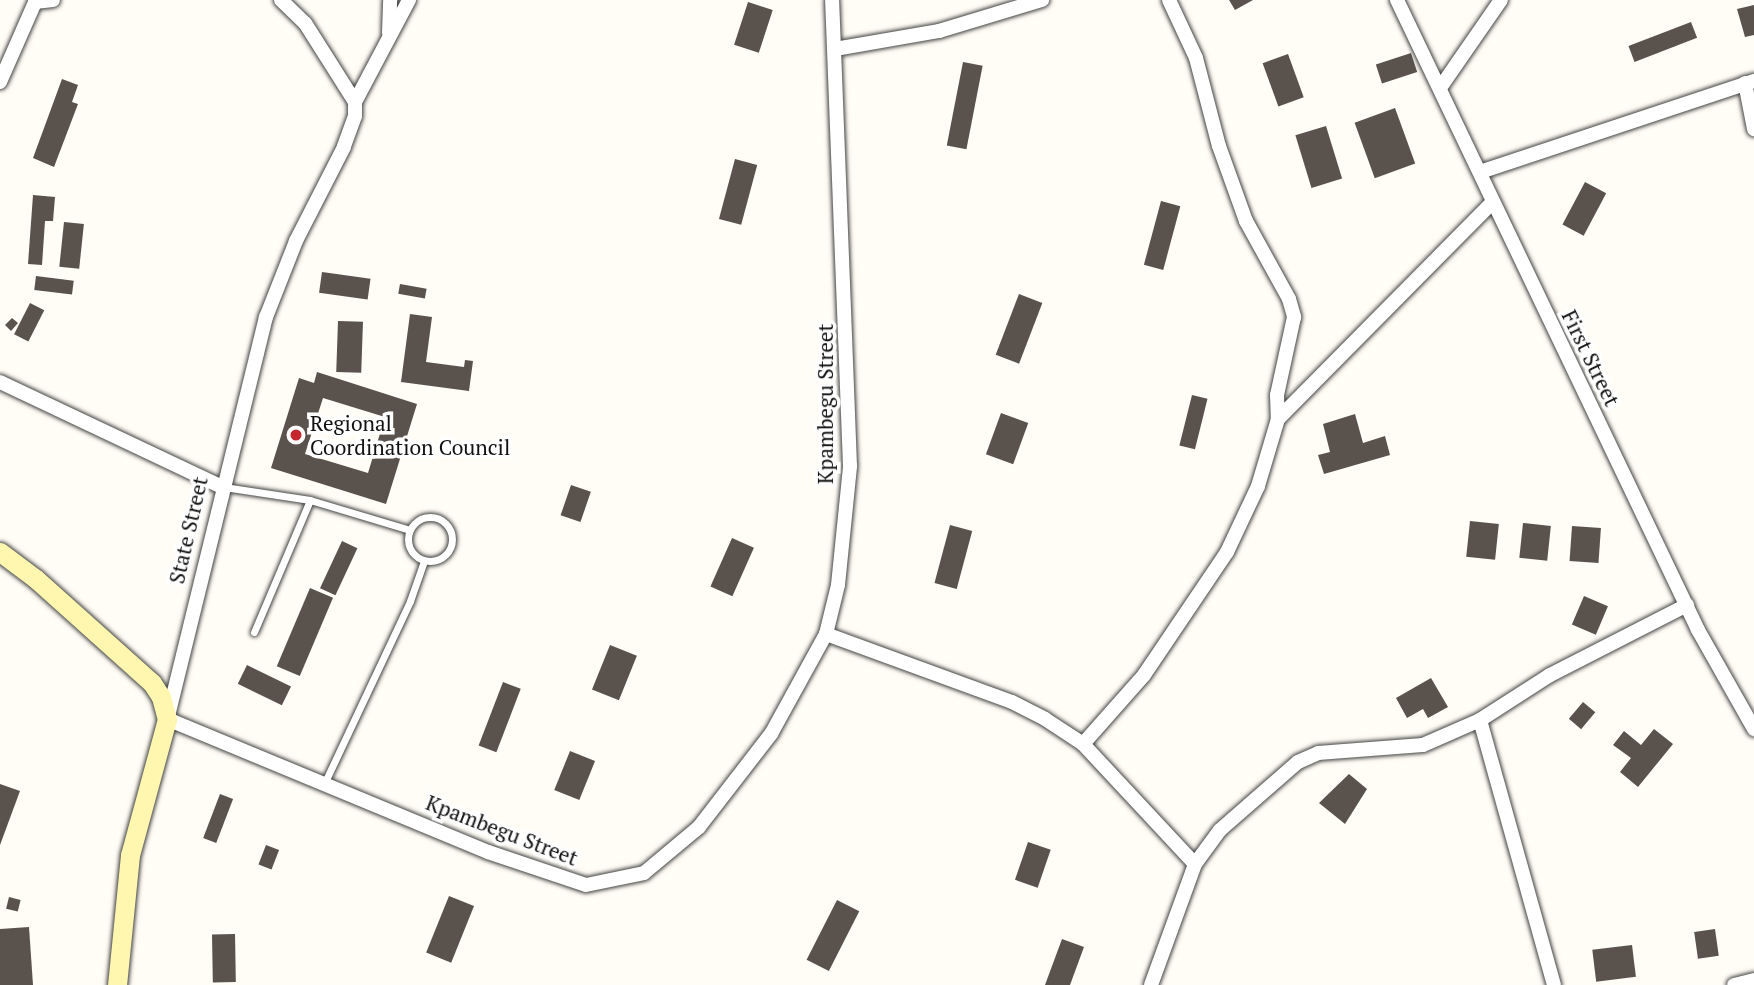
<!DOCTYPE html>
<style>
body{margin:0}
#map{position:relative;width:1754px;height:985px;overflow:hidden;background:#fffdf5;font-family:"PT Serif",serif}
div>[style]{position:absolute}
.building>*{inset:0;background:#5a524d;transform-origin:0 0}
.roads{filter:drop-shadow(0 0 2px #444) drop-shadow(0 0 2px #444)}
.lane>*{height:7px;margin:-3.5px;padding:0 3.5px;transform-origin:3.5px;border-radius:3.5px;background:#fff}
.lane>.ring{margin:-3.5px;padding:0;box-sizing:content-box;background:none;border:7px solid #fff;border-radius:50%}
.street>*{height:14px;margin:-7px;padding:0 7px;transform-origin:7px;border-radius:7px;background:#fff}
.secondary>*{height:19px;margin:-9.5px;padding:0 9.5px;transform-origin:9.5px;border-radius:9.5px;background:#fff6b0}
.dots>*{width:19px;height:19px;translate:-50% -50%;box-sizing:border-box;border:4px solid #fff;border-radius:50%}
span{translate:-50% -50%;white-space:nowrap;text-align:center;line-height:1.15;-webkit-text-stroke:7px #fff;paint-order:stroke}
.street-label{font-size:21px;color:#111}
.poi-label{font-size:21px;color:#111}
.left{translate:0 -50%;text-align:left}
</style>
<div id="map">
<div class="building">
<div style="clip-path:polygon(1229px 0,1253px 0,1235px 10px)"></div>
<div style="left:748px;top:2px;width:26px;height:45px;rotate:18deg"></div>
<div style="clip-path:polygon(1754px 5px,1754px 35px,1745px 37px,1737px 9px)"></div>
<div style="left:1691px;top:22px;width:17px;height:67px;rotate:69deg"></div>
<div style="left:1411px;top:53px;width:20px;height:37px;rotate:72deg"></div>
<div style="left:1288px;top:54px;width:46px;height:27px;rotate:70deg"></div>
<div style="left:963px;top:62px;width:20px;height:85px;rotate:11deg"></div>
<div style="clip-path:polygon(62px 79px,78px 85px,72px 102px,78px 104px,54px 167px,33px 158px)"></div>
<div style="left:1395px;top:108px;width:59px;height:43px;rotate:70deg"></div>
<div style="left:1326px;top:126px;width:55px;height:32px;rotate:73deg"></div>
<div style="left:735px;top:159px;width:23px;height:62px;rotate:15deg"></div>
<div style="left:1585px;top:182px;width:24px;height:48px;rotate:28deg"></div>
<div style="clip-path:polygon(33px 195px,55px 197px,53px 221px,45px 221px,42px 265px,28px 264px)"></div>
<div style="left:1161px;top:201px;width:20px;height:66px;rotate:15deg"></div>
<div style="left:64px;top:222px;width:20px;height:45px;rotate:6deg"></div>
<div style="left:322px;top:272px;width:49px;height:21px;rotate:8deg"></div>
<div style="left:36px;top:276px;width:38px;height:14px;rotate:7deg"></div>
<div style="left:400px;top:284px;width:27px;height:10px;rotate:10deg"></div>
<div style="left:1019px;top:294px;width:25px;height:65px;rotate:21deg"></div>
<div style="left:30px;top:303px;width:16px;height:35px;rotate:27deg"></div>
<div style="clip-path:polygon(410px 314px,432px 317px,426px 362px,464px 367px,465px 360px,473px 361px,469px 391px,401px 382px)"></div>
<div style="clip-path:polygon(12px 318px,18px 323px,11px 331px,5px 325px)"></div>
<div style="left:338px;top:321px;width:25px;height:51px;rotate:2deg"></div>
<div style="clip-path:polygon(evenodd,317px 372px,417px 404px,386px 504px,271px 468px,299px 378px,314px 383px,317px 372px,323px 398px,385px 417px,368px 473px,305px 454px,323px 398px)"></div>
<div style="left:1192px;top:395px;width:16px;height:52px;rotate:14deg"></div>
<div style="left:1001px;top:413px;width:29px;height:44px;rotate:20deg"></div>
<div style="clip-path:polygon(1355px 414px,1363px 443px,1385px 436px,1390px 455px,1324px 474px,1318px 455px,1330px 452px,1323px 424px)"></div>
<div style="left:571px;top:485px;width:21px;height:32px;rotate:19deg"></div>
<div style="left:1470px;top:521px;width:29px;height:36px;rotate:6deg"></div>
<div style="left:1523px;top:523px;width:28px;height:35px;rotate:6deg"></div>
<div style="left:950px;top:525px;width:23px;height:60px;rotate:15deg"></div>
<div style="left:1572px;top:526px;width:29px;height:35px;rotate:4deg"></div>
<div style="left:732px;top:538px;width:24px;height:53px;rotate:24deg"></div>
<div style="left:342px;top:541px;width:17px;height:52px;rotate:25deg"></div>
<div style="left:310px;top:588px;width:25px;height:85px;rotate:23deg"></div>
<div style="left:1584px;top:596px;width:26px;height:31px;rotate:23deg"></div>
<div style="left:610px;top:645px;width:29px;height:48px;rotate:22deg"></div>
<div style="left:247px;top:665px;width:49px;height:21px;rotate:26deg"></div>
<div style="clip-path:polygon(1431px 678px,1448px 707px,1428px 718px,1423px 709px,1407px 718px,1396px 698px)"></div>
<div style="left:503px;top:682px;width:19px;height:68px;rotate:21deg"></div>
<div style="left:1583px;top:702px;width:16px;height:22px;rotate:40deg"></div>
<div style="clip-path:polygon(1654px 729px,1673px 744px,1638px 787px,1620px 772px,1631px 758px,1613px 745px,1624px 731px,1641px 745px)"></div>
<div style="left:570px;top:751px;width:27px;height:42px;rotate:22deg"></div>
<div style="clip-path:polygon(1349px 774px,1367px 789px,1345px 824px,1319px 803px)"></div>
<div style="clip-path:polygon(0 784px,20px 791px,0 845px)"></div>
<div style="left:220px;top:794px;width:14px;height:47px;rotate:21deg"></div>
<div style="left:1028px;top:842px;width:24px;height:40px;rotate:19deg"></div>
<div style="left:266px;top:845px;width:14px;height:21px;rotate:21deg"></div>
<div style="left:449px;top:896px;width:27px;height:61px;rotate:22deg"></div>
<div style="left:9px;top:897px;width:12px;height:12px;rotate:14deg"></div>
<div style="left:837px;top:900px;width:25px;height:67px;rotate:27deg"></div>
<div style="clip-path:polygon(29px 927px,33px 985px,0 985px,0 929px)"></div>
<div style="left:1715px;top:929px;width:27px;height:21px;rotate:82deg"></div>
<div style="left:235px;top:934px;width:48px;height:23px;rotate:89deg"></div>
<div style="clip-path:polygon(1062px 939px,1084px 947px,1070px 985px,1045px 985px)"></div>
<div style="left:1632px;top:945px;width:32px;height:40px;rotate:83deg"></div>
</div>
<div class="roads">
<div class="lane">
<div style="left:224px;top:487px;width:87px;rotate:8.6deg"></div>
<div style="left:310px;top:500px;width:104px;rotate:16.7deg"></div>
<div class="ring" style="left:408px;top:517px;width:37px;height:37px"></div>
<div style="left:254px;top:632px;width:143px;rotate:-67deg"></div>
<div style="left:324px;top:784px;width:202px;rotate:-64.8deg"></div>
<div style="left:410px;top:601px;width:42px;rotate:-70.7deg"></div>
</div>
<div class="street">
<div style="left:281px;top:0;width:33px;rotate:44deg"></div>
<div style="left:305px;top:23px;width:93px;rotate:57.7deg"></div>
<div style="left:409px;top:0;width:115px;rotate:117.9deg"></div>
<div style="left:355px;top:102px;width:14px;rotate:90deg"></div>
<div style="left:355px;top:116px;width:33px;rotate:110deg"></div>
<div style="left:344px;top:147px;width:106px;rotate:117.1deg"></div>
<div style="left:296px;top:241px;width:82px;rotate:111.5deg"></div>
<div style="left:266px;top:317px;width:414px;rotate:103.8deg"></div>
<div style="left:167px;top:719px;width:347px;rotate:22.5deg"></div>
<div style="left:488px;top:852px;width:103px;rotate:18.6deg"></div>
<div style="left:586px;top:885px;width:59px;rotate:-11.7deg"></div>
<div style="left:644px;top:873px;width:72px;rotate:-39.9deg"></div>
<div style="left:699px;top:827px;width:118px;rotate:-52.3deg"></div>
<div style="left:771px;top:734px;width:114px;rotate:-61.2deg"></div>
<div style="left:826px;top:634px;width:50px;rotate:-76.2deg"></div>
<div style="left:838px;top:585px;width:120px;rotate:-84.2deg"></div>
<div style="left:850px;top:466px;width:466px;rotate:-92.2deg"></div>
<div style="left:1169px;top:0;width:64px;rotate:65deg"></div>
<div style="left:1196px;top:58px;width:91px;rotate:75.4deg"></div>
<div style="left:1219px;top:146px;width:80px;rotate:70.2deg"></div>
<div style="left:1246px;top:221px;width:89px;rotate:61.1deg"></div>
<div style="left:1289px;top:299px;width:19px;rotate:74deg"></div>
<div style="left:1294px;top:317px;width:80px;rotate:102.3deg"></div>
<div style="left:1277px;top:395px;width:24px;rotate:88deg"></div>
<div style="left:1397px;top:0;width:698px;rotate:64.46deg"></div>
<div style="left:1698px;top:630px;width:114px;rotate:60.5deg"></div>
<div style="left:35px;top:2px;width:18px;rotate:-6deg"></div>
<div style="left:389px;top:33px;width:33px;rotate:-88deg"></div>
<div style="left:835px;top:49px;width:106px;rotate:-9.8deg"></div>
<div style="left:939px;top:31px;width:108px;rotate:-16.8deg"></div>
<div style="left:0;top:82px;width:90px;rotate:-66.3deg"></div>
<div style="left:1745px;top:83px;width:47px;rotate:78.9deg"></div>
<div style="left:1440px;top:88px;width:107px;rotate:-55.3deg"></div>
<div style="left:1480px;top:172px;width:289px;rotate:-18.4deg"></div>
<div style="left:0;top:382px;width:246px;rotate:25.3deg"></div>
<div style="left:826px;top:634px;width:198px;rotate:20.1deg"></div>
<div style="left:1012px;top:702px;width:37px;rotate:27deg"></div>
<div style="left:1045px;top:719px;width:45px;rotate:33.3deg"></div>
<div style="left:1083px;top:744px;width:164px;rotate:47deg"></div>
<div style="left:1480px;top:720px;width:275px;rotate:74.4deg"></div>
<div style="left:1083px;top:744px;width:92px;rotate:-48.5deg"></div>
<div style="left:1144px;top:675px;width:148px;rotate:-56deg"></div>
<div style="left:1227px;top:552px;width:73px;rotate:-64.8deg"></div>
<div style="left:1258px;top:486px;width:70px;rotate:-73.4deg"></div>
<div style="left:1278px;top:419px;width:305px;rotate:-45.3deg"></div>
<div style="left:1151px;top:985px;width:129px;rotate:-70deg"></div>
<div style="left:1195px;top:864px;width:42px;rotate:-53.7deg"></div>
<div style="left:1220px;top:830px;width:103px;rotate:-41.1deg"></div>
<div style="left:1298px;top:762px;width:22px;rotate:-24deg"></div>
<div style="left:1318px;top:753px;width:105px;rotate:-4.4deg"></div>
<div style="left:1423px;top:745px;width:62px;rotate:-23.7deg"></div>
<div style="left:1480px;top:720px;width:83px;rotate:-32.7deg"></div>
<div style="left:1550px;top:675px;width:154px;rotate:-27.1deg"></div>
<div style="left:1734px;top:985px;width:21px;rotate:-14deg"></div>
</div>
<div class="secondary">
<div style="left:0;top:552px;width:45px;rotate:36.9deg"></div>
<div style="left:36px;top:579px;width:156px;rotate:41.9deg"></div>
<div style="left:152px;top:683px;width:17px;rotate:57deg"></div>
<div style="left:161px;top:697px;width:23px;rotate:75deg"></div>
<div style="left:167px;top:719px;width:141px;rotate:105.2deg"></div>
<div style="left:130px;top:855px;width:131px;rotate:95.7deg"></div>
</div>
</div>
<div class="dots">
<div style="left:296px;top:435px;background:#c4262e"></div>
</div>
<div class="street-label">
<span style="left:1591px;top:358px;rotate:64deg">First Street</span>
<span style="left:825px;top:404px;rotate:-90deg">Kpambegu Street</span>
<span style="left:188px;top:530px;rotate:-77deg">State Street</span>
<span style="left:502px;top:830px;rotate:21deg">Kpambegu Street</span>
</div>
<div class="poi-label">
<span class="left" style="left:310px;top:435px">Regional<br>Coordination Council</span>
</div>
</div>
